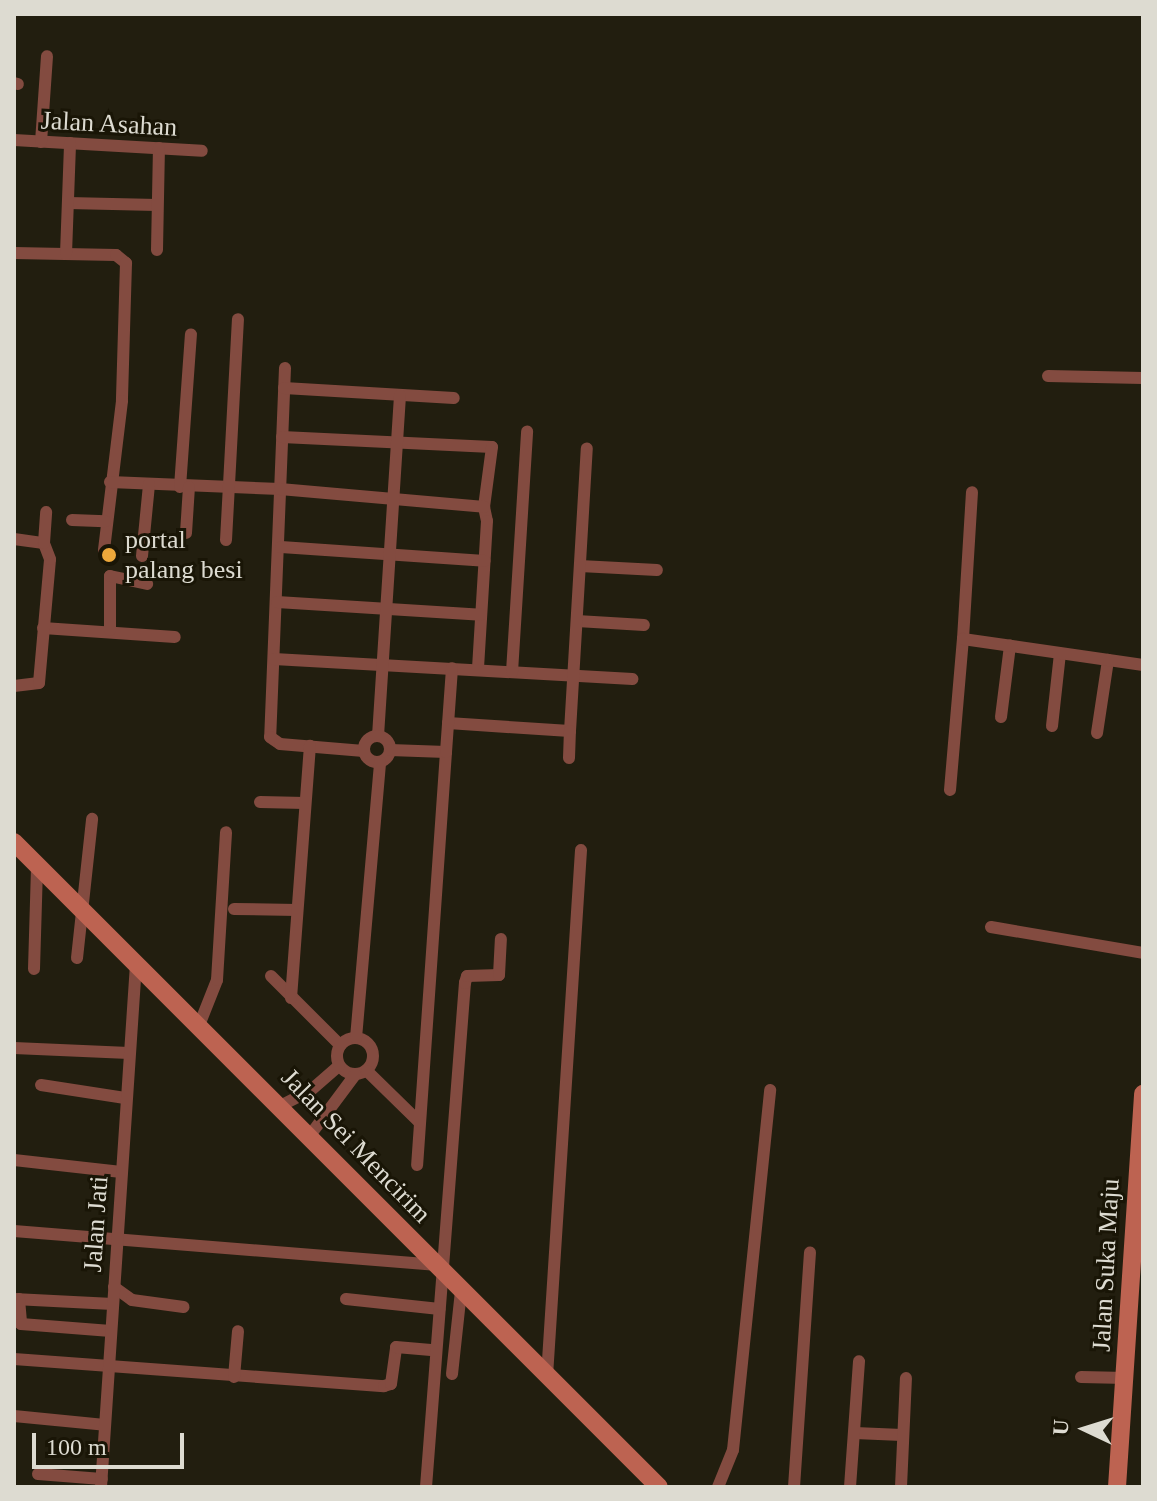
<!DOCTYPE html>
<style>
body{margin:0}
#map{position:relative;width:1157px;height:1501px;overflow:hidden;background:#221e0f;font-family:Georgia,serif}
div>[style]{position:absolute}
.street>*{height:12px;margin:-6px;padding:0 6px;transform-origin:6px;border-radius:6px;background:#834b40}
.street>.ring{margin:-6px;padding:0;box-sizing:content-box;background:none;border:12px solid #834b40;border-radius:50%}
.secondary>*{height:18px;margin:-9px;padding:0 9px;transform-origin:9px;border-radius:9px;background:#bd6351}
.dots>*{width:22px;height:22px;translate:-50% -50%;box-sizing:border-box;border:4px solid #191506;border-radius:50%}
span{translate:-50% -50%;white-space:nowrap;text-align:center;line-height:1.15;-webkit-text-stroke:6px #191506;paint-order:stroke}
.street-label{font-size:26px;color:#dddbd1}
.poi-label{font-size:26px;color:#dddbd1}
.left{translate:0 -50%;text-align:left}
.frame{position:absolute;inset:0;border:16px solid #dddbd1;pointer-events:none}
.north{position:absolute;left:1045px;top:1389px;width:80px;height:80px;-webkit-text-stroke:6px #191506;paint-order:stroke;rotate:274deg;font-size:22px;font-weight:700;line-height:32px;text-align:center;color:#dddbd1}
.north::after{content:'';display:block;margin:auto;width:28px;height:36px;background:#dddbd1;clip-path:polygon(50% 0,100% 100%,50% 72%,0 100%)}
.scale{position:absolute;left:32px;top:1433px;width:152px;height:36px;box-sizing:border-box;border:4px solid #dddbd1;border-top:0;padding-left:10px;font-size:24px;line-height:28px;white-space:nowrap;color:#dddbd1;-webkit-text-stroke:6px #191506;paint-order:stroke}
</style>
<div id="map">
<div class="street">
<div style="left:14px;top:83px;width:4px;rotate:14deg"></div>
<div style="left:14px;top:140px;width:188px;rotate:3.3deg"></div>
<div style="left:41px;top:142px;width:86px;rotate:-86deg"></div>
<div style="left:68px;top:203px;width:89px;rotate:1.3deg"></div>
<div style="left:157px;top:250px;width:102px;rotate:-88.9deg"></div>
<div style="left:14px;top:253px;width:102px;rotate:1.1deg"></div>
<div style="left:116px;top:255px;width:13px;rotate:39deg"></div>
<div style="left:126px;top:263px;width:138px;rotate:91.7deg"></div>
<div style="left:122px;top:401px;width:150px;rotate:96.9deg"></div>
<div style="left:66px;top:254px;width:111px;rotate:-87.9deg"></div>
<div style="left:285px;top:368px;width:369px;rotate:92.3deg"></div>
<div style="left:270px;top:737px;width:12px;rotate:35deg"></div>
<div style="left:280px;top:744px;width:84px;rotate:4.8deg"></div>
<div style="left:1048px;top:376px;width:95px;rotate:1.2deg"></div>
<div style="left:284px;top:388px;width:170px;rotate:3.4deg"></div>
<div style="left:282px;top:437px;width:210px;rotate:2.7deg"></div>
<div style="left:492px;top:447px;width:61px;rotate:97.6deg"></div>
<div style="left:484px;top:507px;width:14px;rotate:78deg"></div>
<div style="left:487px;top:521px;width:149px;rotate:93.5deg"></div>
<div style="left:110px;top:482px;width:170px;rotate:2.4deg"></div>
<div style="left:280px;top:489px;width:205px;rotate:5deg"></div>
<div style="left:180px;top:487px;width:153px;rotate:-85.9deg"></div>
<div style="left:72px;top:520px;width:33px;rotate:2deg"></div>
<div style="left:186px;top:533px;width:46px;rotate:-86.3deg"></div>
<div style="left:14px;top:539px;width:30px;rotate:8deg"></div>
<div style="left:226px;top:540px;width:221px;rotate:-86.9deg"></div>
<div style="left:281px;top:547px;width:204px;rotate:3.9deg"></div>
<div style="left:142px;top:556px;width:72px;rotate:-84.4deg"></div>
<div style="left:580px;top:566px;width:77px;rotate:3deg"></div>
<div style="left:277px;top:602px;width:204px;rotate:3.6deg"></div>
<div style="left:577px;top:621px;width:67px;rotate:3.4deg"></div>
<div style="left:43px;top:628px;width:132px;rotate:3.9deg"></div>
<div style="left:110px;top:630px;width:54px;rotate:-90deg"></div>
<div style="left:110px;top:576px;width:38px;rotate:12deg"></div>
<div style="left:963px;top:639px;width:147px;rotate:-86.5deg"></div>
<div style="left:274px;top:659px;width:359px;rotate:3.2deg"></div>
<div style="left:512px;top:672px;width:241px;rotate:-86.4deg"></div>
<div style="left:14px;top:686px;width:25px;rotate:-7deg"></div>
<div style="left:39px;top:683px;width:124px;rotate:-84.9deg"></div>
<div style="left:50px;top:559px;width:17px;rotate:-111deg"></div>
<div style="left:44px;top:543px;width:31px;rotate:-86deg"></div>
<div style="left:1001px;top:717px;width:72px;rotate:-82.8deg"></div>
<div style="left:448px;top:723px;width:122px;rotate:3.8deg"></div>
<div style="left:570px;top:731px;width:283px;rotate:-86.6deg"></div>
<div style="left:1052px;top:726px;width:73px;rotate:-83.7deg"></div>
<div style="left:1097px;top:733px;width:74px;rotate:-81.4deg"></div>
<div style="left:378px;top:736px;width:341px;rotate:-86.3deg"></div>
<div class="ring" style="left:364px;top:736px;width:14px;height:14px"></div>
<div style="left:390px;top:750px;width:56px;rotate:2deg"></div>
<div style="left:446px;top:752px;width:414px;rotate:94deg"></div>
<div style="left:446px;top:752px;width:84px;rotate:-85.9deg"></div>
<div style="left:569px;top:758px;width:27px;rotate:-88deg"></div>
<div style="left:950px;top:790px;width:152px;rotate:-85.1deg"></div>
<div style="left:963px;top:639px;width:182px;rotate:8.2deg"></div>
<div style="left:260px;top:802px;width:45px;rotate:1.3deg"></div>
<div style="left:234px;top:909px;width:63px;rotate:0.9deg"></div>
<div style="left:991px;top:927px;width:154px;rotate:9.7deg"></div>
<div style="left:77px;top:958px;width:140px;rotate:-83.8deg"></div>
<div style="left:34px;top:969px;width:104px;rotate:-88.3deg"></div>
<div style="left:271px;top:976px;width:98px;rotate:45deg"></div>
<div style="left:291px;top:998px;width:253px;rotate:-85.7deg"></div>
<div style="left:200px;top:1023px;width:46px;rotate:-68.4deg"></div>
<div style="left:217px;top:980px;width:148px;rotate:-86.5deg"></div>
<div class="ring" style="left:337px;top:1038px;width:24px;height:24px"></div>
<div style="left:356px;top:1038px;width:277px;rotate:-85deg"></div>
<div style="left:14px;top:1048px;width:115px;rotate:2.5deg"></div>
<div style="left:367px;top:1071px;width:73px;rotate:44.4deg"></div>
<div style="left:41px;top:1085px;width:85px;rotate:8.8deg"></div>
<div style="left:280px;top:1106px;width:34px;rotate:-27deg"></div>
<div style="left:310px;top:1091px;width:38px;rotate:-41deg"></div>
<div style="left:311px;top:1134px;width:74px;rotate:-53.3deg"></div>
<div style="left:14px;top:1160px;width:108px;rotate:6.4deg"></div>
<div style="left:14px;top:1231px;width:422px;rotate:4.6deg"></div>
<div style="left:114px;top:1287px;width:22px;rotate:36deg"></div>
<div style="left:132px;top:1300px;width:52px;rotate:7.7deg"></div>
<div style="left:14px;top:1299px;width:99px;rotate:2.9deg"></div>
<div style="left:19px;top:1299px;width:25px;rotate:85deg"></div>
<div style="left:21px;top:1324px;width:90px;rotate:4.4deg"></div>
<div style="left:346px;top:1299px;width:94px;rotate:6.1deg"></div>
<div style="left:14px;top:1359px;width:371px;rotate:4.2deg"></div>
<div style="left:384px;top:1386px;width:7px;rotate:-16deg"></div>
<div style="left:391px;top:1384px;width:37px;rotate:-82deg"></div>
<div style="left:396px;top:1347px;width:38px;rotate:5deg"></div>
<div style="left:452px;top:1374px;width:83px;rotate:-83.8deg"></div>
<div style="left:547px;top:1376px;width:527px;rotate:-86.3deg"></div>
<div style="left:234px;top:1377px;width:46px;rotate:-85deg"></div>
<div style="left:1081px;top:1377px;width:45px;rotate:1.3deg"></div>
<div style="left:14px;top:1416px;width:91px;rotate:5.6deg"></div>
<div style="left:855px;top:1433px;width:47px;rotate:2.4deg"></div>
<div style="left:38px;top:1474px;width:64px;rotate:4.5deg"></div>
<div style="left:101px;top:1487px;width:524px;rotate:-86.17deg"></div>
<div style="left:426px;top:1487px;width:506px;rotate:-85.58deg"></div>
<div style="left:465px;top:983px;width:7px;rotate:-74deg"></div>
<div style="left:467px;top:976px;width:32px;rotate:-2deg"></div>
<div style="left:499px;top:975px;width:36px;rotate:-87deg"></div>
<div style="left:718px;top:1487px;width:40px;rotate:-68deg"></div>
<div style="left:733px;top:1450px;width:362px;rotate:-84.1deg"></div>
<div style="left:794px;top:1487px;width:235px;rotate:-86.1deg"></div>
<div style="left:850px;top:1487px;width:126px;rotate:-85.9deg"></div>
<div style="left:901px;top:1487px;width:109px;rotate:-87.4deg"></div>
</div>
<div class="secondary">
<div style="left:14px;top:842px;width:912px;rotate:45deg"></div>
<div style="left:1117px;top:1487px;width:394px;rotate:-86.2deg"></div>
</div>
<div class="dots">
<div style="left:109px;top:555px;background:#eda83b"></div>
</div>
<div class="street-label">
<span style="left:109px;top:124px;rotate:3deg">Jalan Asahan</span>
<span style="left:356px;top:1146px;rotate:46deg">Jalan Sei Mencirim</span>
<span style="left:96px;top:1224px;rotate:-86deg">Jalan Jati</span>
<span style="left:1106px;top:1265px;rotate:-87deg">Jalan Suka Maju</span>
</div>
<div class="poi-label">
<span class="left" style="left:125px;top:555px">portal<br>palang besi</span>
</div>
<div class="frame"></div>
<div class="north">U</div>
<div class="scale">100 m</div>
</div>
